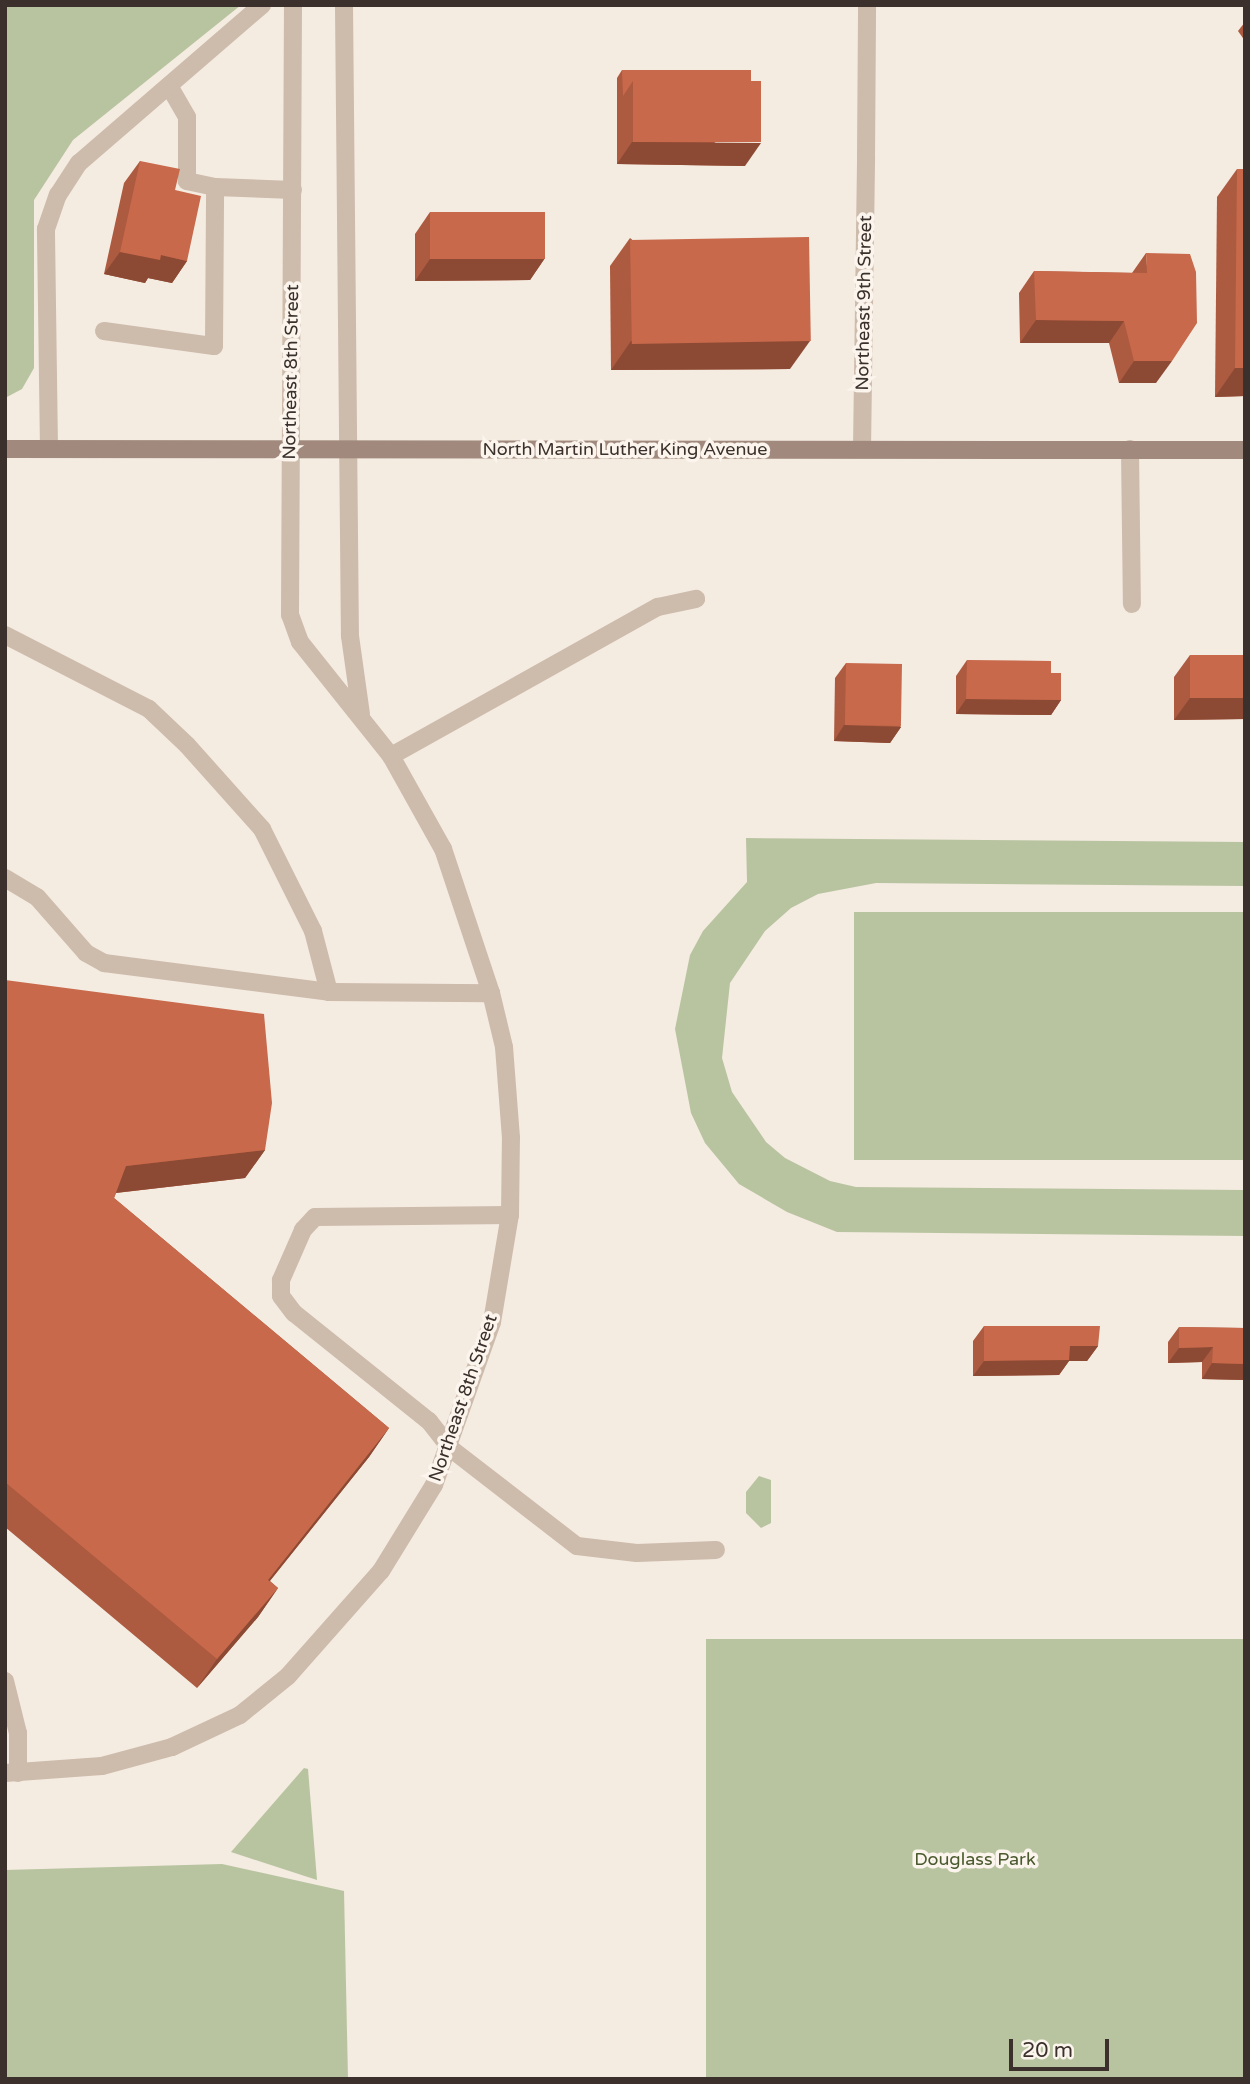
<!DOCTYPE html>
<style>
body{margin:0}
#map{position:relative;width:1250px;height:2084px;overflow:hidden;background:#f4ebe1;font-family:"Varela Round",sans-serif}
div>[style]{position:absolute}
.green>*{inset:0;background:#b8c4a0;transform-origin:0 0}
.service>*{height:18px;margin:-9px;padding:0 9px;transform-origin:9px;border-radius:9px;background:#cdbbac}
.minor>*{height:18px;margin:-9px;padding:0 9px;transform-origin:9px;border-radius:9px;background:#cdbbac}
.tertiary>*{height:18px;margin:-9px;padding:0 9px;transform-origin:9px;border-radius:9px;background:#cdbbac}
.secondary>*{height:18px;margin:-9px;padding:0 9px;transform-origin:9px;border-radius:9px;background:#a18a7d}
.wall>*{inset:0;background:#ac5a40}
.shaded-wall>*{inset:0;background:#8c4a34}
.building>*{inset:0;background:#c8694b;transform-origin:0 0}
span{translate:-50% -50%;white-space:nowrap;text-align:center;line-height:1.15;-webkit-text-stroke:7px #fbf5ee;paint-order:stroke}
.street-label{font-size:18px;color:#3b302b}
.park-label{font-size:18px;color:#4a5a2e}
.frame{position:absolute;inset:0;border:7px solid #3b302b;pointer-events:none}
.scale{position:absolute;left:1009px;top:2039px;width:100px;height:32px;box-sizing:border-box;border:4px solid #3b302b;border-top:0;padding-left:9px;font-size:21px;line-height:24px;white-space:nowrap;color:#3b302b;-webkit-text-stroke:5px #fbf5ee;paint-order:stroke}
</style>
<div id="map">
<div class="green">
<div style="clip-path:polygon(5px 5px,241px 5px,73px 140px,34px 200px,34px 368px,22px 389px,5px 398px)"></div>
<div style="clip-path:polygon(746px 838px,1245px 842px,1245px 886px,876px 883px,818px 894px,791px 908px,765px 931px,730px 983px,722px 1058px,732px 1092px,766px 1142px,785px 1158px,830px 1181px,856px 1187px,1245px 1190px,1245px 1236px,837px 1232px,787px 1212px,739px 1184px,705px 1143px,691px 1113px,675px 1029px,690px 955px,703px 931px,747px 882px)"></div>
<div style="left:1245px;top:912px;width:248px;height:391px;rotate:90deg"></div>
<div style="clip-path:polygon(759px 1476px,771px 1480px,771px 1523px,761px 1528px,746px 1513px,746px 1492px)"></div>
<div style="left:706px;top:1639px;width:539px;height:440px"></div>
<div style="clip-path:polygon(304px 1768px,308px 1769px,317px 1880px,231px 1852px)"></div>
<div style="clip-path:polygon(222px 1864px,344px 1891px,348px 2079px,5px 2079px,5px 1870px)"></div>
</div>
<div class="service">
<div style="left:866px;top:157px;width:152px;rotate:-89.6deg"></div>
<div style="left:215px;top:187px;width:78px;rotate:2.2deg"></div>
<div style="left:104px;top:331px;width:111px;rotate:7.8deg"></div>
<div style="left:214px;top:346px;width:159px;rotate:-89.6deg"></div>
<div style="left:215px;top:187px;width:29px;rotate:-168deg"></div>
<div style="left:187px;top:181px;width:64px;rotate:-90deg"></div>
<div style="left:187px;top:117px;width:36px;rotate:-120deg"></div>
<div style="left:49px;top:449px;width:220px;rotate:-90.8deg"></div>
<div style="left:46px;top:229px;width:36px;rotate:-71deg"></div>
<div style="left:58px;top:195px;width:38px;rotate:-57deg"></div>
<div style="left:79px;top:163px;width:242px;rotate:-40.8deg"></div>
<div style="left:1130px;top:449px;width:155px;rotate:89.3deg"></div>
<div style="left:5px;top:635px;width:162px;rotate:27.2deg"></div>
<div style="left:149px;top:709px;width:52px;rotate:43.5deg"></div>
<div style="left:187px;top:745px;width:113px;rotate:48.2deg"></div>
<div style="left:262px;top:829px;width:114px;rotate:63.4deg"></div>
<div style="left:313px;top:931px;width:63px;rotate:75.3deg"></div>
<div style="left:391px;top:756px;width:306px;rotate:-29.2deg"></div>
<div style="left:658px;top:607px;width:39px;rotate:-12deg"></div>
<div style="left:5px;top:878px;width:37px;rotate:31deg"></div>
<div style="left:37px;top:897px;width:74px;rotate:48.8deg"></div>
<div style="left:86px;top:953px;width:21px;rotate:29deg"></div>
<div style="left:104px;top:963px;width:227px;rotate:7.3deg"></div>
<div style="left:329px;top:992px;width:162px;rotate:0.4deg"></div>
<div style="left:510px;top:1215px;width:195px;rotate:179.4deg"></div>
<div style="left:315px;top:1217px;width:18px;rotate:133deg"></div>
<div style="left:303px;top:1230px;width:55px;rotate:113.7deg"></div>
<div style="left:281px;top:1280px;width:16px;rotate:90deg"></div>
<div style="left:281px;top:1296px;width:21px;rotate:53deg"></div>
<div style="left:294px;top:1313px;width:173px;rotate:38.7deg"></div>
<div style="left:429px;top:1421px;width:34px;rotate:52deg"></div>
<div style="left:450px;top:1448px;width:160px;rotate:37.7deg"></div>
<div style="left:577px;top:1546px;width:60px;rotate:6.7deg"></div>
<div style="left:637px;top:1553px;width:79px;rotate:-2.2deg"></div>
<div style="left:5px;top:1681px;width:54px;rotate:76deg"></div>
<div style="left:18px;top:1733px;width:40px;rotate:90deg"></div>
</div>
<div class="minor">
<div style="left:862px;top:449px;width:292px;rotate:-89.2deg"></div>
</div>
<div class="tertiary">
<div style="left:344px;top:5px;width:631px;rotate:89.46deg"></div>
<div style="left:350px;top:636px;width:79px;rotate:82deg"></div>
<div style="left:5px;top:1773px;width:97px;rotate:-4.1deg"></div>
<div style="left:102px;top:1766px;width:73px;rotate:-15.2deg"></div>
<div style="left:172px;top:1747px;width:75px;rotate:-25.2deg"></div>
<div style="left:240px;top:1715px;width:62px;rotate:-39.1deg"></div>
<div style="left:288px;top:1676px;width:140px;rotate:-48.5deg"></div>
<div style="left:381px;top:1571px;width:101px;rotate:-58.4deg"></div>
<div style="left:434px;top:1485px;width:173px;rotate:-70.4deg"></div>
<div style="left:492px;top:1322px;width:109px;rotate:-80.5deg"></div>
<div style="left:510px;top:1215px;width:77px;rotate:-89.3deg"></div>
<div style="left:511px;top:1138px;width:91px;rotate:-94.4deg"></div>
<div style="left:504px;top:1047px;width:56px;rotate:-103.5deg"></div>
<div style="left:491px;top:993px;width:152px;rotate:-108.4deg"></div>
<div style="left:443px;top:849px;width:107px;rotate:-119.2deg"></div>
<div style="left:391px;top:756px;width:146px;rotate:-128.6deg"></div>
<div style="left:300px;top:642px;width:29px;rotate:-110deg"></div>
<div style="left:290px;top:615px;width:610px;rotate:-89.72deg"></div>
</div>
<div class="secondary">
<div style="left:5px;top:449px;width:1240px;rotate:0.05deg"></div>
</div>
<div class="wall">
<div style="clip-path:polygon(1245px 22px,1245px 41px,1238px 31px)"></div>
<div style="clip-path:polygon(622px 70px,745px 166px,617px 164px,617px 78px)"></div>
<div style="clip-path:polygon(140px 161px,175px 190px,187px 261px,172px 283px,148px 278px,145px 283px,104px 274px,124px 183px)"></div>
<div style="clip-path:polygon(1237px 169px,1245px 169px,1245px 396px,1215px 397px,1217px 197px)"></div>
<div style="clip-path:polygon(430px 212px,545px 258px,530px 280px,415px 281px,415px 234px)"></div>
<div style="clip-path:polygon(630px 238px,790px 369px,611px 370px,610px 266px)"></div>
<div style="clip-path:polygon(1146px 253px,1156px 383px,1119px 383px,1109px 343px,1020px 343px,1019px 293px,1034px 271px,1132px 273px)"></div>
<div style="clip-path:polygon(1190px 655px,1245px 655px,1245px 719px,1174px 720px,1174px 677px)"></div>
<div style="clip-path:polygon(967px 660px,1051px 673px,1061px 700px,1051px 715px,956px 714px,956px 676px)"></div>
<div style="clip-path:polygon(846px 663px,901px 727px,890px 743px,834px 741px,835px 678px)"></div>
<div style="clip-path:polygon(5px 980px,265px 1150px,245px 1178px,116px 1193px,114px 1198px,389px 1428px,369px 1457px,270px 1581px,278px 1588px,258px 1617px,197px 1688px,5px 1527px)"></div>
<div style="clip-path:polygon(984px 1326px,1098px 1346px,1087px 1361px,1069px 1361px,1059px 1375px,973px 1376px,973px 1341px)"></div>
<div style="clip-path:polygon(1179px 1327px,1245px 1328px,1245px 1380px,1202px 1379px,1202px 1362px,1168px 1363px,1168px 1342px)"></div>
</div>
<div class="shaded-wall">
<div style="clip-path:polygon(632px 142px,761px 143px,745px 166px,617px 164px)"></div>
<div style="clip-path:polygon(120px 252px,161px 255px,187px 261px,172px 283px,148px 278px,145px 283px,104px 274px)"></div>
<div style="clip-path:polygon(545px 258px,530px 280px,415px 281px,430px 259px)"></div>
<div style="clip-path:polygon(1036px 320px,1124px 321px,1109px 343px,1020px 343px)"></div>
<div style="clip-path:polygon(631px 341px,810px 341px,790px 369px,611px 370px)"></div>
<div style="clip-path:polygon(1134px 361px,1172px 361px,1156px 383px,1119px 383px)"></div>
<div style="clip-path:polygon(1235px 368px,1245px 368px,1245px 396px,1215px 397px)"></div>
<div style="clip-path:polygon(1245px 697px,1245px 719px,1174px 720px,1190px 698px)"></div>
<div style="clip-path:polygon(966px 699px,1061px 700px,1051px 715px,956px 714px)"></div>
<div style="clip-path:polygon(844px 725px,901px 727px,890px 743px,834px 741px)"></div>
<div style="clip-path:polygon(265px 1150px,245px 1178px,106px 1194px,126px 1166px)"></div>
<div style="clip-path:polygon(1070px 1346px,1098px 1346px,1087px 1361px,1069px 1361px,1059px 1375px,973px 1376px,984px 1361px)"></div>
<div style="clip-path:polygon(1213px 1347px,1202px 1362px,1168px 1363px,1179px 1348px)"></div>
<div style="clip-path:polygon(1212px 1363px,1245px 1364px,1245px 1380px,1202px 1379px)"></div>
<div style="clip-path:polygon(389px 1428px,369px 1457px,248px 1608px,268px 1580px)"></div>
<div style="clip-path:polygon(278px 1588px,258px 1617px,197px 1688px,217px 1659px)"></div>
</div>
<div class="building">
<div style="clip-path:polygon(622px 70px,751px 70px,751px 82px,633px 81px,623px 96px)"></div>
<div style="left:633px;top:81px;width:128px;height:61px"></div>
<div style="clip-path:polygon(140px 161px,180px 169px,175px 190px,201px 196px,187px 261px,161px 255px,160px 260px,120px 252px)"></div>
<div style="clip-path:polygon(1237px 169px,1245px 169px,1245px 368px,1235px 368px)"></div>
<div style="left:430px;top:212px;width:115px;height:47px"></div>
<div style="left:809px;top:237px;width:104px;height:179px;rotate:89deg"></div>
<div style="clip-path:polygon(1146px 253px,1190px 254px,1196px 272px,1197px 323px,1172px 361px,1134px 361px,1124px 321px,1036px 320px,1034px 271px,1147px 273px)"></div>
<div style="left:1190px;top:655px;width:55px;height:43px"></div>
<div style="clip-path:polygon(967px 660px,1051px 661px,1051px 673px,1061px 673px,1061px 700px,966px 699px)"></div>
<div style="left:846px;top:663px;width:56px;height:62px;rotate:1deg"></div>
<div style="clip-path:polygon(5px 980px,264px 1014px,272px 1103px,265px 1150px,126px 1166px,114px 1198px,389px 1428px,268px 1580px,278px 1588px,217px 1659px,5px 1482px)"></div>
<div style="clip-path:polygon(984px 1326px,1100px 1326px,1098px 1346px,1070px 1346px,1069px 1360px,984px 1361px)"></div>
<div style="clip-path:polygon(1179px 1327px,1245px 1328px,1245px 1364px,1212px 1363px,1213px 1347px,1179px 1348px)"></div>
</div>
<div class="street-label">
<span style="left:864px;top:303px;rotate:-89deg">Northeast 9th Street</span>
<span style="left:291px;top:372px;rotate:-89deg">Northeast 8th Street</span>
<span style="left:625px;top:449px">North Martin Luther King Avenue</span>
<span style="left:463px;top:1398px;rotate:-71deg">Northeast 8th Street</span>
</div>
<div class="park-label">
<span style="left:975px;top:1859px">Douglass Park</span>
</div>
<div class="frame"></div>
<div class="scale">20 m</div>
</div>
